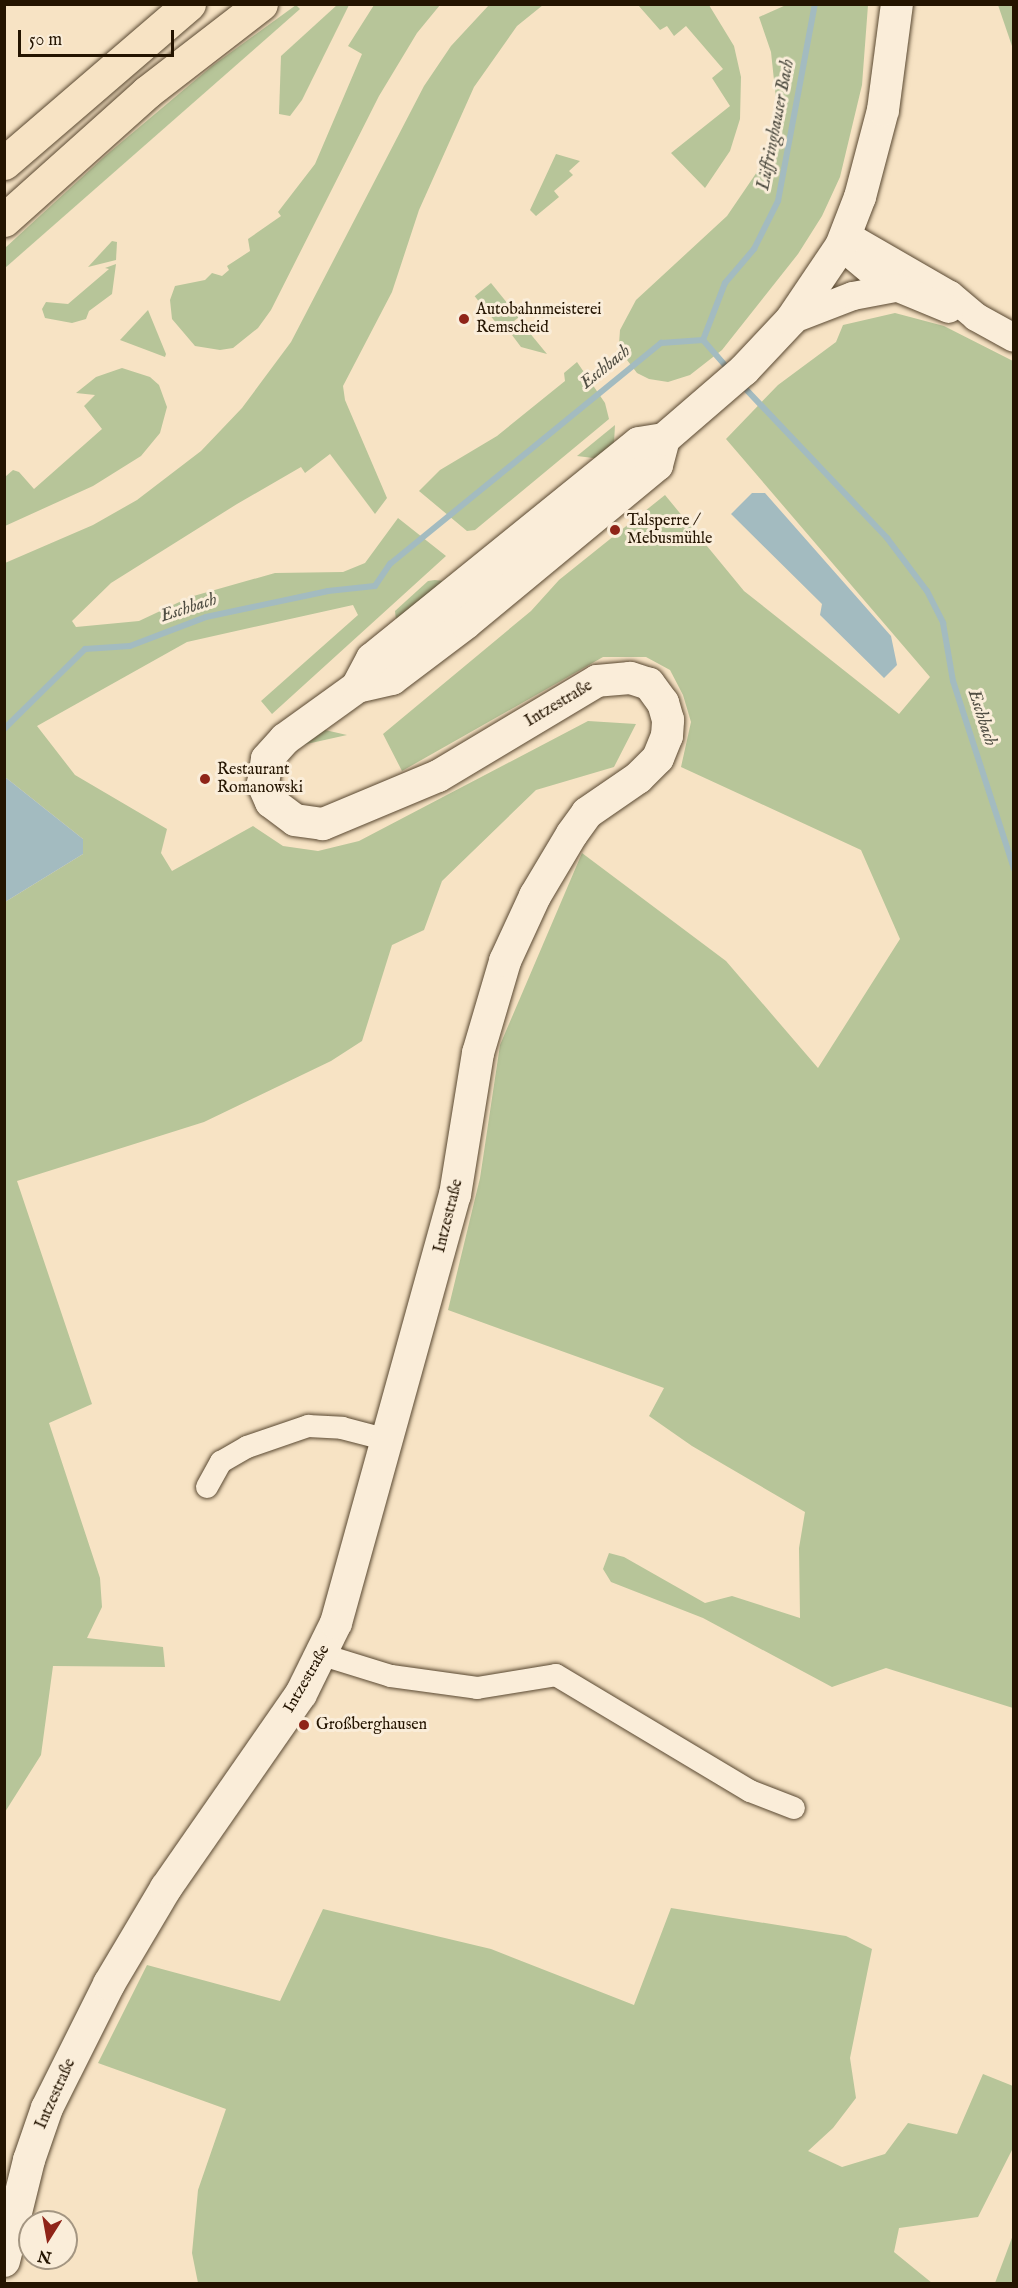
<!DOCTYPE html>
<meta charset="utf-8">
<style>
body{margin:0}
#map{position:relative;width:1018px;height:2288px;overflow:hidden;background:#f7e3c4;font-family:"IM FELL English",serif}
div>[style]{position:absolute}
.green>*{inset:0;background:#b7c599;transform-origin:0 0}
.water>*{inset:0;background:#a3bbc0}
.stream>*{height:6px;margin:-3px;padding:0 3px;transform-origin:3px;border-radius:3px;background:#a3bbc0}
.roads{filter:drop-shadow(0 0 2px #594831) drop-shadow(0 0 2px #594831)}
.minor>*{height:22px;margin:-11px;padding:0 11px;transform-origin:11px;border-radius:11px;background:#faedd9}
.tertiary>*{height:28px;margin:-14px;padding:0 14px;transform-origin:14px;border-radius:14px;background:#faedd9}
.secondary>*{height:32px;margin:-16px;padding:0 16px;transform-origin:16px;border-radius:16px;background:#faedd9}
.motorway>*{height:33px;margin:-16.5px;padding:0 16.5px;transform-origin:16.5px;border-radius:16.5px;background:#f7e3c4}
.dots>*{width:16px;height:16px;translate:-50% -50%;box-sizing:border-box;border:3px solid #faedd9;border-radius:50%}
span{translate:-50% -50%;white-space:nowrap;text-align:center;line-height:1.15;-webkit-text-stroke:6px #faedd9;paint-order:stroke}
.poi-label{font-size:16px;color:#241400}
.left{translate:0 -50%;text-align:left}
.street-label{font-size:16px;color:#241400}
.water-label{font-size:18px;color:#504e43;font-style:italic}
.frame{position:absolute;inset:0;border:6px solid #241400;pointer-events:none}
.north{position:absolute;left:18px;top:2210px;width:60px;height:60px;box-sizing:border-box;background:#faedd9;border:2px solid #a49682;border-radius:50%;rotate:191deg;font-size:16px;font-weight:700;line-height:24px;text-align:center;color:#241400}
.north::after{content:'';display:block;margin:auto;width:21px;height:27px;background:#8f2418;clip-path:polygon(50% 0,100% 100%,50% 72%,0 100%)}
.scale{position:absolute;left:18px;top:30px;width:156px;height:27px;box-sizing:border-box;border:3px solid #241400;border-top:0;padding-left:8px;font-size:18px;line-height:21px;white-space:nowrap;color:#241400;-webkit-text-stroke:4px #faedd9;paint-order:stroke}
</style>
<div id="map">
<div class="green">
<div style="clip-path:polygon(296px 5px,300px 9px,5px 268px,5px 248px,105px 156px,212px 66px)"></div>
<div style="clip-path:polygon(337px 5px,349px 5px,302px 100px,290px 116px,279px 114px,281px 56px)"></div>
<div style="clip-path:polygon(374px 5px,440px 5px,417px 33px,379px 96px,271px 310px,258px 328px,233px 348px,220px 350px,195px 346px,172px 319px,170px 300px,175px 286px,205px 280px,212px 273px,222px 276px,229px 270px,227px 266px,250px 251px,248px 239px,281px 216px,278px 212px,315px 164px,362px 54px,348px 46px)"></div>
<div style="clip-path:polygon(489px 5px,543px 5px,517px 26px,474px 87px,419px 210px,392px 292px,343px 386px,345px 400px,387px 498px,375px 514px,330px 454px,305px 473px,301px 467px,237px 504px,111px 583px,72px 621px,76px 627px,139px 621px,190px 597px,275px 573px,343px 572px,365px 563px,398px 518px,446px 556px,272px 714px,261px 701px,358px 615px,353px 605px,187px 642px,37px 726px,75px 775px,167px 829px,161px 853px,172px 871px,253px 826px,283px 846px,318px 851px,359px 841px,588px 721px,636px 724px,614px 767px,536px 790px,442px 881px,424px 930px,392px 945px,362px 1041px,331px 1061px,204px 1122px,17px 1181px,92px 1404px,49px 1423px,100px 1578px,102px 1607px,87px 1638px,163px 1647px,165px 1667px,53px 1666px,41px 1755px,5px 1812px,5px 902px,83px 854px,83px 839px,5px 777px,5px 563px,93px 525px,137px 500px,201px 451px,242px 408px,291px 342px,424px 86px,451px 46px)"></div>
<div style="clip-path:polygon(638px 5px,709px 5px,734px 46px,741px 77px,740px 119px,730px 151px,705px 188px,671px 153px,730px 106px,712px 78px,723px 69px,686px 26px,674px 36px,667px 26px,660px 30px)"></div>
<div style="clip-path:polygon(786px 5px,868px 5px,862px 85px,840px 177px,822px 216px,798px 254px,722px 350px,690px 375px,668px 382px,649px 379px,637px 373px,627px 360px,623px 345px,619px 344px,620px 330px,636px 300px,727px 216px,759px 169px,771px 133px,776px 99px,771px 52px,759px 17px)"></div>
<div style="clip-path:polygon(998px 5px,1013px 5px,1013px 49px)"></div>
<div style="clip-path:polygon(556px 154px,580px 161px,569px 171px,573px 175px,554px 191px,559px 197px,536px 216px,530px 210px)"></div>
<div style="clip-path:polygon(112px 241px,117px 242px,116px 260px,88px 267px)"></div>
<div style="clip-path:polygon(116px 264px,112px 294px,89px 311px,86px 319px,72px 323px,45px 318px,42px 309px,46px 302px,68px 304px,109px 269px,105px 268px)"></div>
<div style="left:491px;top:283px;width:44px;height:21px;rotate:51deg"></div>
<div style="clip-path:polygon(148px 310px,166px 354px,165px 357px,120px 340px)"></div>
<div style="clip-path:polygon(895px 313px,944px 326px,1013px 361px,1013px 1708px,886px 1668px,832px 1687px,703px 1618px,611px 1582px,603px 1569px,609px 1553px,624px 1557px,705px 1603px,732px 1596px,800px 1618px,799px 1548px,805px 1512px,692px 1446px,649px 1416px,664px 1388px,448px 1310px,480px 1178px,500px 1045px,582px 853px,726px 961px,818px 1068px,900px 939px,861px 850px,681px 767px,691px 722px,683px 695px,670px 670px,646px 657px,603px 657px,402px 771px,383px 734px,531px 611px,559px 580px,665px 495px,744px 591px,899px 714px,930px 677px,726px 439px,778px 385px,836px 342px,843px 325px)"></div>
<div style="clip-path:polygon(524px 325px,533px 337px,547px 354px,521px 347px,512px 335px)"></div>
<div style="clip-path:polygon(577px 362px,605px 403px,609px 419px,475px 530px,467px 531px,419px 491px,440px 470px,497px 436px,565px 381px,564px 373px)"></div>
<div style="clip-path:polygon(122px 368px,150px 377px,159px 385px,167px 407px,160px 433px,141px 456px,93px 486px,5px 526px,5px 477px,13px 470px,19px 472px,34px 489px,102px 429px,84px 406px,95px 395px,76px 393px,96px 377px)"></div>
<div style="clip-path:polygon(615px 425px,614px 443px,601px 459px,577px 456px)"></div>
<div style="clip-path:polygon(435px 580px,443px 581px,396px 620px,395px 611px,428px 581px)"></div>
<div style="clip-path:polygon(325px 730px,347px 735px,302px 745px)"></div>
<div style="clip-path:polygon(671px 1908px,846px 1936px,872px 1949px,850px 2058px,856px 2098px,833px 2128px,808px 2151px,842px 2167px,885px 2154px,908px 2123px,957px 2134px,983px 2074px,1013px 2086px,1013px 2148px,978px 2217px,899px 2228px,894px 2252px,932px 2283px,198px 2283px,192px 2253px,198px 2190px,226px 2109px,98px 2063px,147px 1965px,280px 2001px,323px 1909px,491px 1949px,634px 2005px)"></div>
<div style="clip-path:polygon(1013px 2235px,1013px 2283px,995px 2283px)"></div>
</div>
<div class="water">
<div style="clip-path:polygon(752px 493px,765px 493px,891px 636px,897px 665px,884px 678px,820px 615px,822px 604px,731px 514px)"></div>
<div style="clip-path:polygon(5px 777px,83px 839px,83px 854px,5px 902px)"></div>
</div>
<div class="stream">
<div style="left:703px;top:340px;width:61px;rotate:-68.9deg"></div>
<div style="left:725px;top:283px;width:45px;rotate:-49.5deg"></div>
<div style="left:754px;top:249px;width:54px;rotate:-63.4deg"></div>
<div style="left:778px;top:201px;width:200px;rotate:-79.4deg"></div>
<div style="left:740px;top:383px;width:214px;rotate:46.5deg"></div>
<div style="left:887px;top:538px;width:66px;rotate:53deg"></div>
<div style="left:927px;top:591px;width:36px;rotate:63deg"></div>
<div style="left:943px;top:623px;width:59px;rotate:80.2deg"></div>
<div style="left:953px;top:681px;width:198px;rotate:72deg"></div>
<div style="left:4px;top:729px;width:114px;rotate:-44.6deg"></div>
<div style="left:85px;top:649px;width:45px;rotate:-3.8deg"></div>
<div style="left:130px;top:646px;width:81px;rotate:-20.9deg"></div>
<div style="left:206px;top:617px;width:125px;rotate:-12deg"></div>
<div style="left:328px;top:591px;width:47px;rotate:-6.1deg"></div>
<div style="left:375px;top:586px;width:27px;rotate:-56deg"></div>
<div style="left:390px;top:564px;width:350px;rotate:-39.2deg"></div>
<div style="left:661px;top:343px;width:42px;rotate:-4.1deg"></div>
<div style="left:703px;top:340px;width:41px;rotate:48.9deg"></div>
</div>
<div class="roads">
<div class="minor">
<div style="left:207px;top:1487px;width:29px;rotate:-61deg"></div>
<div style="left:221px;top:1462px;width:30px;rotate:-30deg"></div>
<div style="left:247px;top:1447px;width:65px;rotate:-19deg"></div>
<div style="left:308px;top:1426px;width:34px;rotate:3deg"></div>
<div style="left:342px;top:1428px;width:48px;rotate:14.6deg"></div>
<div style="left:323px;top:1655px;width:71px;rotate:17.2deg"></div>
<div style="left:391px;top:1676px;width:87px;rotate:7.9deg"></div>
<div style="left:477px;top:1688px;width:80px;rotate:-9.3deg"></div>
<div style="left:556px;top:1675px;width:226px;rotate:30.9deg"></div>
<div style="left:750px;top:1791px;width:47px;rotate:21.1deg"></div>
</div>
<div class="tertiary">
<div style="left:846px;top:235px;width:120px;rotate:30deg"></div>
<div style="left:950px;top:295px;width:34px;rotate:40deg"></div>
<div style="left:976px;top:317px;width:43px;rotate:28.9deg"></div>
<div style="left:841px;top:246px;width:56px;rotate:39.9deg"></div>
<div style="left:884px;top:282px;width:70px;rotate:22.6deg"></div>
<div style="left:791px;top:320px;width:66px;rotate:-21.2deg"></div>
<div style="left:853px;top:296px;width:43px;rotate:-10.8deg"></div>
</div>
<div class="secondary">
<div style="left:357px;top:687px;width:36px;rotate:-13deg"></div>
<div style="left:392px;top:679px;width:93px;rotate:-37.1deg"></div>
<div style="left:466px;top:623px;width:248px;rotate:-39.6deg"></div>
<div style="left:657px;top:465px;width:27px;rotate:-75deg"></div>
<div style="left:4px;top:2261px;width:104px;rotate:-76.1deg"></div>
<div style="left:29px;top:2160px;width:55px;rotate:-70.9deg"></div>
<div style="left:47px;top:2108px;width:139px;rotate:-63.4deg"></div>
<div style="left:109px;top:1984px;width:112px;rotate:-59.3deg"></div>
<div style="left:166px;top:1888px;width:236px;rotate:-55.2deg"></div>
<div style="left:301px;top:1694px;width:79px;rotate:-63.8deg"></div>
<div style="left:336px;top:1623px;width:444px;rotate:-74.5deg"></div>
<div style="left:455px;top:1195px;width:144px;rotate:-80.8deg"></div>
<div style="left:478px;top:1053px;width:96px;rotate:-73.6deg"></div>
<div style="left:505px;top:961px;width:72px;rotate:-65.2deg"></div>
<div style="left:535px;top:896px;width:72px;rotate:-59.2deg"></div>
<div style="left:572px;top:834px;width:26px;rotate:-54deg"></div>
<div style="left:587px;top:813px;width:62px;rotate:-34.5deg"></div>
<div style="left:638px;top:778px;width:28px;rotate:-45deg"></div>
<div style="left:658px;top:758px;width:24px;rotate:-68deg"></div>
<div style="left:667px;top:736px;width:16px;rotate:-86deg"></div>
<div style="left:668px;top:720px;width:18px;rotate:-106deg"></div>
<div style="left:663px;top:703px;width:24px;rotate:-126deg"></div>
<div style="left:649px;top:684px;width:20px;rotate:-162deg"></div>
<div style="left:630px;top:678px;width:33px;rotate:175deg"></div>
<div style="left:597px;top:681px;width:185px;rotate:149.1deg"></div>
<div style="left:438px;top:776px;width:125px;rotate:157.3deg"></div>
<div style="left:323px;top:824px;width:28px;rotate:-172deg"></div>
<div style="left:295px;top:820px;width:30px;rotate:-143deg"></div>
<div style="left:271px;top:802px;width:20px;rotate:-114deg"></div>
<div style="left:263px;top:784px;width:25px;rotate:-81deg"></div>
<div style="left:267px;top:759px;width:27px;rotate:-48deg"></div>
<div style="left:285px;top:739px;width:89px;rotate:-35.8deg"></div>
<div style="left:357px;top:687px;width:32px;rotate:-62deg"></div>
<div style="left:372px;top:659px;width:343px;rotate:-39deg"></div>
<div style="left:639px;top:443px;width:25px;rotate:-9deg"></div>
<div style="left:664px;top:439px;width:106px;rotate:-40.8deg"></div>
<div style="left:744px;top:370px;width:69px;rotate:-46.8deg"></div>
<div style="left:791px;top:320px;width:89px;rotate:-56deg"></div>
<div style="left:841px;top:246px;width:53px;rotate:-68.8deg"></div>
<div style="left:860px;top:197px;width:90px;rotate:-75.2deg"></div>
<div style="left:883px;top:110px;width:107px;rotate:-82.5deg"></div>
</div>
<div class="motorway">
<div style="left:4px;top:163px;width:244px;rotate:-40.7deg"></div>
<div style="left:4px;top:220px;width:192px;rotate:-41.8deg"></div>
<div style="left:147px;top:92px;width:144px;rotate:-37.7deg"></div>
</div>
</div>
<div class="dots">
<div style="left:464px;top:319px;background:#8f2418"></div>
<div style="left:615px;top:530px;background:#8f2418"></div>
<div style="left:205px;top:779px;background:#8f2418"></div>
<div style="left:304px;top:1725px;background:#8f2418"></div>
</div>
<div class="poi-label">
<span class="left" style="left:476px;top:319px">Autobahnmeisterei<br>Remscheid</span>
<span class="left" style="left:627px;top:530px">Talsperre /<br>Mebusmühle</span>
<span class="left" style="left:217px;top:779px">Restaurant<br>Romanowski</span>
<span class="left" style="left:316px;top:1725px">Großberghausen</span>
</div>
<div class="street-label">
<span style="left:559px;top:704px;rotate:-31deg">Intzestraße</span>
<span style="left:449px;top:1216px;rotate:-76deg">Intzestraße</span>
<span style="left:307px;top:1679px;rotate:-60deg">Intzestraße</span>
<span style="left:56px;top:2094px;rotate:-66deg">Intzestraße</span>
</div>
<div class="water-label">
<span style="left:777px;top:125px;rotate:-79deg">Lüffringhauser Bach</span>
<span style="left:606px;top:368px;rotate:-39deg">Eschbach</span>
<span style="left:189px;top:609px;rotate:-18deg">Eschbach</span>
<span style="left:981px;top:718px;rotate:72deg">Eschbach</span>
</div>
<div class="frame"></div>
<div class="north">N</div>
<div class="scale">50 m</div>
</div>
